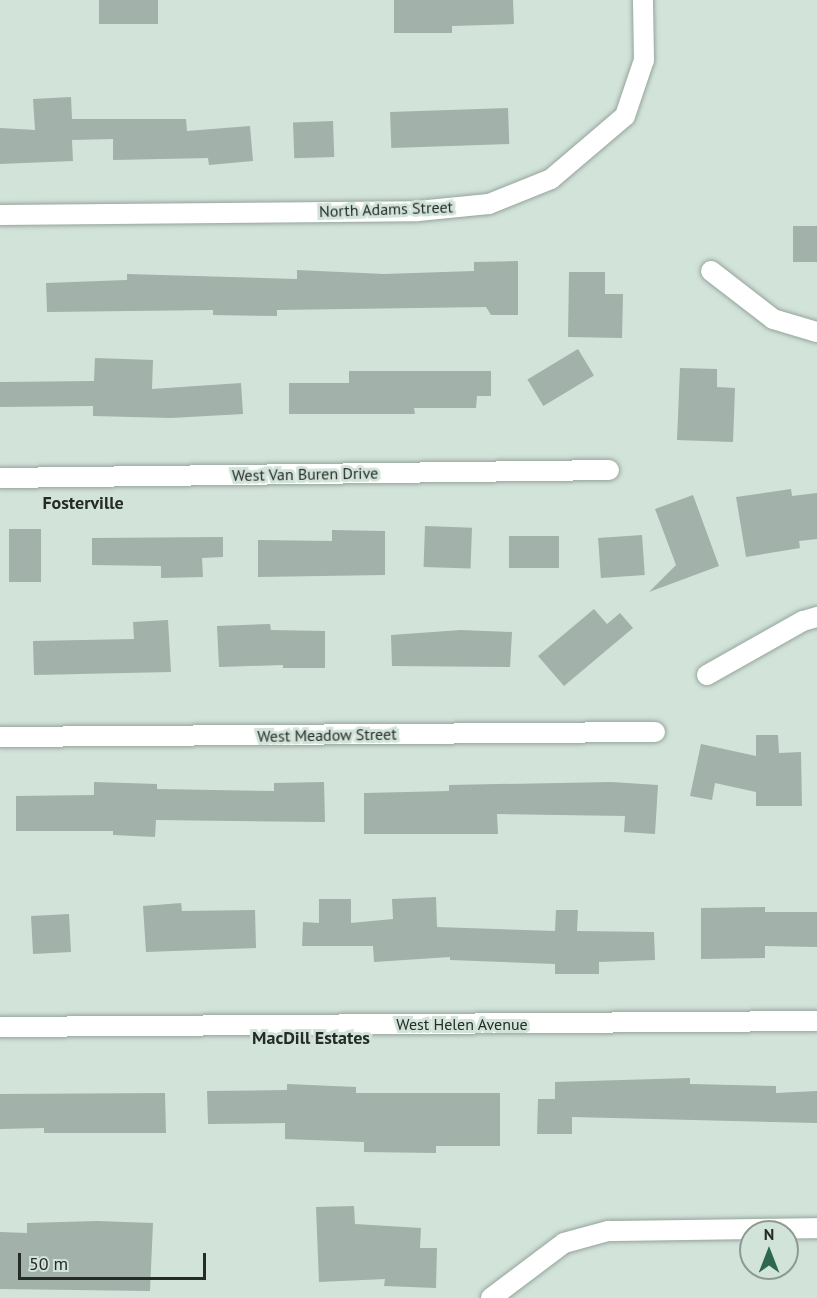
<!DOCTYPE html>
<style>
body{margin:0}
#map{position:relative;width:817px;height:1298px;overflow:hidden;background:#d2e3da;font-family:"PT Sans",sans-serif}
div>[style]{position:absolute}
.building>*{inset:0;background:#a2b1a9;transform-origin:0 0}
.roads{filter:drop-shadow(0 0 2px #95a49c) drop-shadow(0 0 2px #95a49c)}
.street>*{height:20px;margin:-10px;padding:0 10px;transform-origin:10px;border-radius:10px;background:#fff}
span{translate:-50% -50%;white-space:nowrap;text-align:center;line-height:1.15;-webkit-text-stroke:6px #d2e3da;paint-order:stroke}
.street-label{font-size:16px;color:#252b28}
.neighbourhood-label{font-size:18px;color:#252b28;font-weight:700}
.north{position:absolute;left:739px;top:1220px;width:60px;height:60px;box-sizing:border-box;background:#d2e3da;border:2px solid #8d9993;border-radius:50%;rotate:0deg;font-size:16px;font-weight:700;line-height:24px;text-align:center;color:#252b28}
.north::after{content:'';display:block;margin:auto;width:21px;height:27px;background:#2e674f;clip-path:polygon(50% 0,100% 100%,50% 72%,0 100%)}
.scale{position:absolute;left:18px;top:1253px;width:188px;height:27px;box-sizing:border-box;border:3px solid #252b28;border-top:0;padding-left:8px;font-size:18px;line-height:21px;white-space:nowrap;color:#252b28;-webkit-text-stroke:4px #d2e3da;paint-order:stroke}
</style>
<div id="map">
<div class="building">
<div style="left:99px;top:0;width:59px;height:24px"></div>
<div style="clip-path:polygon(394px 0,513px 0,514px 24px,452px 26px,452px 33px,394px 33px)"></div>
<div style="clip-path:polygon(71px 97px,72px 119px,186px 119px,187px 131px,250px 126px,253px 161px,209px 165px,208px 158px,113px 160px,113px 139px,72px 140px,73px 161px,0 164px,0 128px,35px 130px,33px 99px)"></div>
<div style="left:508px;top:108px;width:36px;height:118px;rotate:88deg"></div>
<div style="left:333px;top:121px;width:36px;height:40px;rotate:88deg"></div>
<div style="left:793px;top:226px;width:24px;height:36px"></div>
<div style="clip-path:polygon(518px 261px,518px 315px,491px 315px,486px 307px,277px 310px,277px 316px,213px 315px,213px 310px,47px 312px,46px 283px,127px 280px,127px 274px,297px 279px,297px 270px,384px 274px,474px 271px,474px 262px)"></div>
<div style="clip-path:polygon(569px 272px,605px 272px,605px 294px,623px 294px,622px 338px,568px 337px)"></div>
<div style="left:578px;top:349px;width:31px;height:59px;rotate:59deg"></div>
<div style="clip-path:polygon(95px 358px,153px 360px,152px 389px,241px 383px,243px 414px,171px 418px,93px 416px,93px 406px,0 407px,0 382px,94px 381px)"></div>
<div style="clip-path:polygon(680px 368px,717px 369px,717px 387px,735px 388px,733px 442px,677px 440px)"></div>
<div style="clip-path:polygon(349px 371px,491px 371px,491px 396px,477px 396px,476px 408px,414px 408px,415px 414px,289px 414px,289px 383px,349px 383px)"></div>
<div style="clip-path:polygon(791px 489px,792px 496px,817px 493px,817px 539px,799px 541px,800px 548px,746px 557px,736px 497px)"></div>
<div style="clip-path:polygon(693px 495px,719px 566px,649px 592px,676px 565px,655px 509px)"></div>
<div style="left:425px;top:526px;width:47px;height:41px;rotate:2deg"></div>
<div style="left:9px;top:529px;width:32px;height:53px"></div>
<div style="clip-path:polygon(332px 530px,385px 531px,385px 575px,258px 577px,258px 540px,332px 541px)"></div>
<div style="left:642px;top:535px;width:40px;height:44px;rotate:86deg"></div>
<div style="left:559px;top:536px;width:32px;height:50px;rotate:90deg"></div>
<div style="clip-path:polygon(223px 537px,223px 557px,202px 558px,203px 577px,161px 578px,161px 566px,92px 565px,92px 538px)"></div>
<div style="clip-path:polygon(594px 609px,607px 624px,620px 613px,633px 628px,564px 686px,538px 656px)"></div>
<div style="clip-path:polygon(168px 620px,171px 672px,34px 675px,33px 641px,134px 639px,133px 622px)"></div>
<div style="clip-path:polygon(270px 624px,271px 630px,325px 631px,325px 668px,283px 668px,283px 665px,219px 667px,217px 626px)"></div>
<div style="clip-path:polygon(461px 630px,512px 632px,510px 667px,392px 666px,391px 635px)"></div>
<div style="clip-path:polygon(756px 735px,778px 735px,779px 753px,801px 752px,802px 806px,756px 806px,756px 792px,715px 783px,712px 800px,690px 796px,701px 744px,756px 756px)"></div>
<div style="clip-path:polygon(94px 782px,157px 784px,157px 789px,274px 791px,274px 783px,324px 782px,325px 822px,156px 820px,155px 837px,113px 835px,113px 831px,16px 831px,16px 796px,94px 795px)"></div>
<div style="clip-path:polygon(611px 782px,658px 785px,655px 834px,624px 832px,625px 816px,497px 814px,498px 834px,364px 834px,364px 793px,449px 791px,449px 785px)"></div>
<div style="clip-path:polygon(436px 897px,437px 927px,555px 931px,556px 910px,578px 910px,577px 931px,654px 932px,655px 960px,599px 962px,599px 974px,555px 974px,555px 964px,450px 960px,450px 957px,374px 962px,373px 946px,302px 946px,303px 922px,319px 923px,319px 899px,351px 899px,351px 923px,393px 919px,392px 899px)"></div>
<div style="clip-path:polygon(181px 903px,182px 911px,255px 910px,256px 948px,146px 952px,143px 906px)"></div>
<div style="clip-path:polygon(765px 907px,765px 912px,817px 912px,817px 947px,765px 946px,765px 958px,701px 959px,701px 908px)"></div>
<div style="left:69px;top:914px;width:38px;height:38px;rotate:87deg"></div>
<div style="clip-path:polygon(690px 1078px,690px 1084px,776px 1086px,776px 1093px,817px 1091px,817px 1123px,572px 1117px,572px 1134px,537px 1134px,538px 1099px,555px 1099px,555px 1082px)"></div>
<div style="clip-path:polygon(287px 1084px,356px 1087px,356px 1093px,500px 1093px,500px 1146px,436px 1146px,436px 1153px,364px 1152px,364px 1142px,285px 1139px,285px 1123px,208px 1124px,207px 1091px,287px 1090px)"></div>
<div style="clip-path:polygon(165px 1093px,166px 1133px,44px 1133px,44px 1128px,0 1129px,0 1094px)"></div>
<div style="clip-path:polygon(354px 1206px,355px 1224px,421px 1228px,420px 1248px,437px 1248px,436px 1288px,384px 1286px,385px 1279px,319px 1282px,316px 1207px)"></div>
<div style="clip-path:polygon(97px 1221px,153px 1223px,150px 1291px,0 1289px,0 1232px,27px 1233px,27px 1223px)"></div>
</div>
<div class="roads">
<div class="street">
<div style="left:0;top:215px;width:418px;rotate:-0.5deg"></div>
<div style="left:418px;top:211px;width:71px;rotate:-5.6deg"></div>
<div style="left:489px;top:204px;width:67px;rotate:-22deg"></div>
<div style="left:551px;top:179px;width:97px;rotate:-40.4deg"></div>
<div style="left:625px;top:116px;width:59px;rotate:-71.3deg"></div>
<div style="left:644px;top:60px;width:60px;rotate:-91deg"></div>
<div style="left:711px;top:271px;width:78px;rotate:37.7deg"></div>
<div style="left:773px;top:319px;width:46px;rotate:16.5deg"></div>
<div style="left:0;top:478px;width:609px;rotate:-0.75deg"></div>
<div style="left:707px;top:675px;width:110px;rotate:-29.4deg"></div>
<div style="left:803px;top:621px;width:15px;rotate:-16deg"></div>
<div style="left:0;top:737px;width:655px;rotate:-0.44deg"></div>
<div style="left:0;top:1027px;width:817px;rotate:-0.42deg"></div>
<div style="left:491px;top:1298px;width:91px;rotate:-37deg"></div>
<div style="left:564px;top:1243px;width:46px;rotate:-15.3deg"></div>
<div style="left:608px;top:1231px;width:209px;rotate:-0.8deg"></div>
</div>
</div>
<div class="street-label">
<span style="left:386px;top:209px;rotate:-2deg">North Adams Street</span>
<span style="left:305px;top:474px;rotate:-1deg">West Van Buren Drive</span>
<span style="left:327px;top:735px;rotate:-1deg">West Meadow Street</span>
<span style="left:462px;top:1024px">West Helen Avenue</span>
</div>
<div class="neighbourhood-label">
<span style="left:83px;top:503px">Fosterville</span>
<span style="left:311px;top:1038px">MacDill Estates</span>
</div>
<div class="north">N</div>
<div class="scale">50 m</div>
</div>
